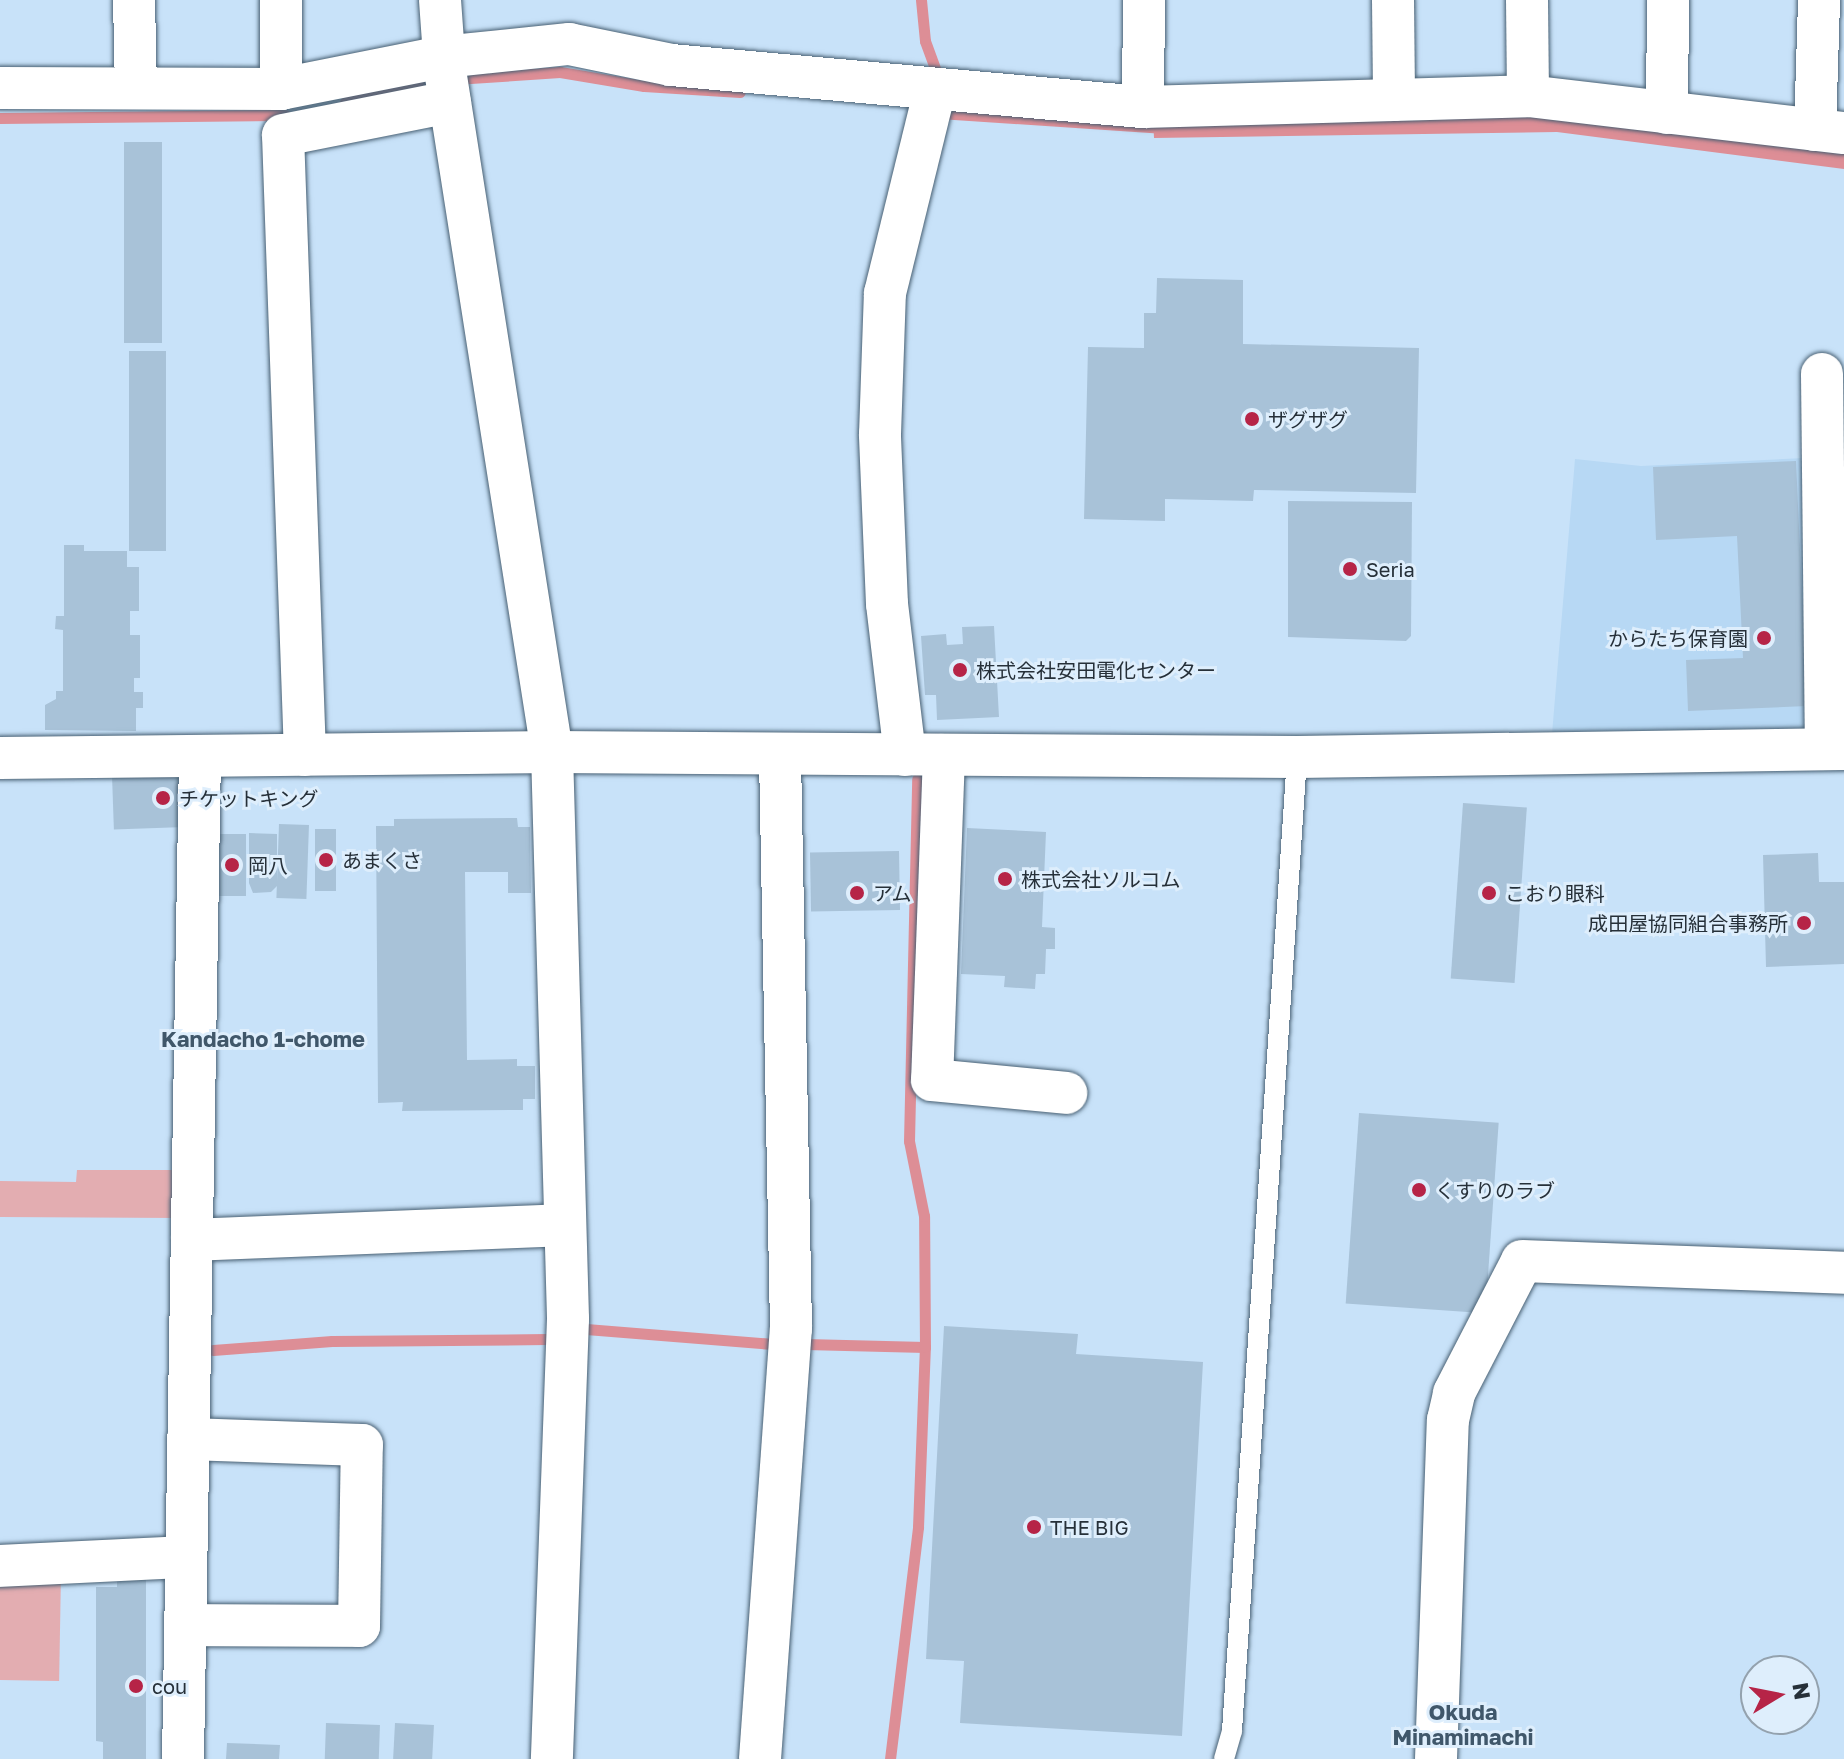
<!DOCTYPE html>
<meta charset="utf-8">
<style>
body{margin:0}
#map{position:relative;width:1844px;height:1759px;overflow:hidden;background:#c8e2f9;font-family:"Golos Text","Noto Sans JP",sans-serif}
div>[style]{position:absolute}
.built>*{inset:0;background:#b7d8f4}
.green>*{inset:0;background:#e3adb1;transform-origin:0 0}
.water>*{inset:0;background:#dd8e96}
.stream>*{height:11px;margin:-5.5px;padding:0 5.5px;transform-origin:5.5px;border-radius:5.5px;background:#dd8e96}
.building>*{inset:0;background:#a8c2d8;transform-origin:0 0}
.roads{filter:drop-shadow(0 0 2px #486073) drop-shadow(0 0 2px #486073)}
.service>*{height:20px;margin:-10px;padding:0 10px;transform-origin:10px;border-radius:10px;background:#fff}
.minor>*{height:42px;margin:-21px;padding:0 21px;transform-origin:21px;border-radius:21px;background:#fff}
.dots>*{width:22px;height:22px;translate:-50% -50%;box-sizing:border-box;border:4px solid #deeefc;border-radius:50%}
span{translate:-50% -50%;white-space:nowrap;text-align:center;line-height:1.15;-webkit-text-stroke:6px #deeefc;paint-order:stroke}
.poi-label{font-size:20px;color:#263039}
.left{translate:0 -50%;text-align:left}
.right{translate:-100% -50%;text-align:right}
.neighbourhood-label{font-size:22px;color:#40576a;font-weight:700}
.north{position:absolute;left:1740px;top:1655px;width:80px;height:80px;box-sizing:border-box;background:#deeefc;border:2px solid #94a2ae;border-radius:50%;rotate:80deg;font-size:22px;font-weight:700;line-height:32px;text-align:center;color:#263039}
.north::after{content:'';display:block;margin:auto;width:28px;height:36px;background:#b62447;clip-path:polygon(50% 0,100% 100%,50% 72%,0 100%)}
</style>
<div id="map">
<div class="built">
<div style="clip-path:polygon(1804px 458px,1812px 734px,1552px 734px,1575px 459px,1641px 466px)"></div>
</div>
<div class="green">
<div style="clip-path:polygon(77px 1170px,177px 1170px,177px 1218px,0 1217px,0 1181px,76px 1182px)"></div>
<div style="left:61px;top:1573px;width:108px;height:61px;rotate:91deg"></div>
</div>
<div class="water">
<div style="clip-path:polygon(1532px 113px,1844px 146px,1844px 169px,1557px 132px,1154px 138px,1153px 115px)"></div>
</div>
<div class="stream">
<div style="left:921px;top:0;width:41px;rotate:84.4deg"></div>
<div style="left:925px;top:41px;width:40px;rotate:69.8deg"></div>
<div style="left:455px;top:79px;width:105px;rotate:-3.8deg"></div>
<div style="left:560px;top:72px;width:85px;rotate:9.5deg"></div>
<div style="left:644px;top:86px;width:96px;rotate:3.6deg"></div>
<div style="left:345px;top:102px;width:95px;rotate:-12.1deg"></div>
<div style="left:939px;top:113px;width:226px;rotate:3.8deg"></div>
<div style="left:0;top:118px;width:285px;rotate:-0.6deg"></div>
<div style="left:586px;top:1329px;width:188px;rotate:4.6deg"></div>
<div style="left:805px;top:1344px;width:120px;rotate:1.4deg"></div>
<div style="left:213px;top:1350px;width:119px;rotate:-4.3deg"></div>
<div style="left:332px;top:1341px;width:215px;rotate:-0.5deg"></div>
<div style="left:890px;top:1759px;width:234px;rotate:-83.1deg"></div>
<div style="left:918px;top:1527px;width:180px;rotate:-87.8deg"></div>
<div style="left:925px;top:1347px;width:131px;rotate:-90.4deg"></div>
<div style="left:924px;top:1216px;width:76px;rotate:-101.3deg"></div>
<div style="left:909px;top:1141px;width:362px;rotate:-88.7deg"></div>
</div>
<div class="building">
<div style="left:124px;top:142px;width:38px;height:201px"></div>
<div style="clip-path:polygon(1157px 278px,1243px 280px,1243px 344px,1419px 348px,1416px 493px,1254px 490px,1253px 501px,1165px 499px,1165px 521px,1084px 519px,1088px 347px,1144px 348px,1144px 313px,1156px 313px)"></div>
<div style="left:129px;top:351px;width:37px;height:200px"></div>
<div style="clip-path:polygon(1796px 461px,1807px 706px,1688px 711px,1686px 660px,1743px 658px,1737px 536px,1656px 540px,1653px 467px)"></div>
<div style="clip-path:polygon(1288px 501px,1412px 502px,1411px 636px,1406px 641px,1288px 637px)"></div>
<div style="clip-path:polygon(64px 545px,84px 545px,84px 551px,127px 551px,127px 567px,139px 567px,139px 611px,130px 611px,130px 635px,140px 635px,140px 678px,134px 678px,134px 692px,143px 692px,143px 708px,136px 708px,136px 731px,45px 730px,45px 705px,56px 699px,56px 691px,63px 691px,63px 630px,55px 629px,56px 616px,64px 616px)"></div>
<div style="clip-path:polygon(994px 626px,999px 717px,937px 720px,936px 695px,925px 695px,921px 636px,946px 634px,947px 645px,963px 644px,962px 627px)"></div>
<div style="left:183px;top:774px;width:53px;height:71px;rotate:88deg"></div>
<div style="left:1463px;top:803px;width:64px;height:176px;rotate:4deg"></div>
<div style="clip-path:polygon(517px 818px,518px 827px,530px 827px,531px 893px,508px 893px,508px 872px,465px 872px,467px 1060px,517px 1059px,517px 1066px,535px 1066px,535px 1099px,523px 1099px,523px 1110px,402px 1111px,403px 1102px,378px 1103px,376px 826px,394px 826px,394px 819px)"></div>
<div style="left:279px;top:824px;width:30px;height:74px;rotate:2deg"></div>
<div style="clip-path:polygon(967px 828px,1046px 832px,1042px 927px,1055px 928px,1055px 949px,1046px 949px,1045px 974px,1036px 974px,1035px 989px,1004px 987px,1005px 976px,961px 974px)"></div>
<div style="left:315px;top:829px;width:21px;height:62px"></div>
<div style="clip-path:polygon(249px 833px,277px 834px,277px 886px,271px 892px,253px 893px,249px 883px)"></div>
<div style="left:218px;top:834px;width:28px;height:62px"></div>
<div style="left:899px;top:851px;width:59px;height:89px;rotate:89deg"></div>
<div style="clip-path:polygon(1818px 853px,1819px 882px,1844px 882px,1844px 964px,1766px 967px,1763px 855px)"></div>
<div style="left:1359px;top:1113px;width:140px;height:191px;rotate:4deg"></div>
<div style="clip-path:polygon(944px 1326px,1078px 1334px,1076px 1354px,1203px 1362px,1182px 1736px,960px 1723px,964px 1661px,926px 1659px)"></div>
<div style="clip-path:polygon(146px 1573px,146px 1759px,103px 1759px,103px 1742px,96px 1741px,96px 1587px,117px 1587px,117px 1574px)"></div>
<div style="left:326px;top:1723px;width:54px;height:36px;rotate:2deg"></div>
<div style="left:395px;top:1723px;width:39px;height:36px;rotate:3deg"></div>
<div style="clip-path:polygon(227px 1743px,280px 1745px,279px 1759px,226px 1759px)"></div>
</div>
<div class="roads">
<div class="service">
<div style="left:1224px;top:1759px;width:29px;rotate:-74deg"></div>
<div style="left:1232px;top:1731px;width:976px;rotate:-86.18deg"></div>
</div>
<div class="minor">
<div style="left:134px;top:0;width:88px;rotate:88.7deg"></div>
<div style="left:440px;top:0;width:70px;rotate:85.9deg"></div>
<div style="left:445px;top:70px;width:690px;rotate:81.08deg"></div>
<div style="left:552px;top:752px;width:567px;rotate:88.38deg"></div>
<div style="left:568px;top:1319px;width:440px;rotate:92.1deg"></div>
<div style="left:1393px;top:0;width:100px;rotate:89.4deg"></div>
<div style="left:1527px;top:0;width:96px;rotate:89.4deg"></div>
<div style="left:0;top:88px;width:281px;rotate:0.2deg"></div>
<div style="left:281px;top:89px;width:165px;rotate:-11.2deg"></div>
<div style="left:443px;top:57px;width:127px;rotate:-5.9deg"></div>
<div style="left:569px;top:44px;width:104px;rotate:11.6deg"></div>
<div style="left:671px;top:65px;width:474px;rotate:5.1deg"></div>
<div style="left:1143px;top:107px;width:385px;rotate:-1.6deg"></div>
<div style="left:1528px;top:96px;width:318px;rotate:6.7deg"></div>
<div style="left:281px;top:89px;width:89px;rotate:-90deg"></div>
<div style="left:1143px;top:107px;width:107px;rotate:-89.5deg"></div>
<div style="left:1667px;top:113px;width:113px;rotate:-89.5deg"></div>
<div style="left:1815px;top:130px;width:130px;rotate:-88.2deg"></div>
<div style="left:1822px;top:374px;width:375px;rotate:89.4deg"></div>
<div style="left:305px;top:755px;width:620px;rotate:-92.03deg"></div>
<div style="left:283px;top:135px;width:170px;rotate:-11.2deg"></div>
<div style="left:905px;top:755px;width:152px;rotate:-96.8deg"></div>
<div style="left:887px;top:604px;width:170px;rotate:-92.4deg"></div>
<div style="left:880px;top:434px;width:141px;rotate:-88deg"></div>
<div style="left:885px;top:293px;width:209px;rotate:-76.2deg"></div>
<div style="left:944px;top:755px;width:325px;rotate:92.1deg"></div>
<div style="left:932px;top:1080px;width:135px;rotate:5.5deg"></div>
<div style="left:0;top:758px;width:552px;rotate:-0.62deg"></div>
<div style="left:552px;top:752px;width:745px;rotate:0.38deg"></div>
<div style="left:1297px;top:757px;width:547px;rotate:-0.84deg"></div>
<div style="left:192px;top:1240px;width:373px;rotate:-2.3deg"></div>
<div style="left:0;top:1566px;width:186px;rotate:-2.8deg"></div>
<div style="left:185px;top:1625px;width:174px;rotate:0.3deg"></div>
<div style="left:359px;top:1626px;width:181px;rotate:-89.1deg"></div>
<div style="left:362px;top:1445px;width:174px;rotate:-178deg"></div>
<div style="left:183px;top:1759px;width:1002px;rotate:-89.03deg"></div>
<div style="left:760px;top:1759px;width:431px;rotate:-85.9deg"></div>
<div style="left:791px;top:1329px;width:575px;rotate:-91.1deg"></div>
<div style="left:1436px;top:1759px;width:339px;rotate:-88deg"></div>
<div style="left:1448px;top:1420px;width:28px;rotate:-77deg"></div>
<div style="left:1454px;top:1393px;width:148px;rotate:-62.7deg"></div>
<div style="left:1522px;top:1261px;width:322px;rotate:2.1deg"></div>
</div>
</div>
<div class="dots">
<div style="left:1252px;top:419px;background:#b62447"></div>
<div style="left:1350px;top:569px;background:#b62447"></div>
<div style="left:1764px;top:638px;background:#b62447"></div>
<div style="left:960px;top:670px;background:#b62447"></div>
<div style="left:163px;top:798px;background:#b62447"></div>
<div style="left:326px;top:860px;background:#b62447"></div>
<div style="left:232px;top:865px;background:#b62447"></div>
<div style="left:1005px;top:879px;background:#b62447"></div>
<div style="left:857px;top:893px;background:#b62447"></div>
<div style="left:1489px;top:893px;background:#b62447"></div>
<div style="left:1804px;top:923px;background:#b62447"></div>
<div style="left:1419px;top:1190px;background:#b62447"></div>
<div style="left:1034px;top:1527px;background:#b62447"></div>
<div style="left:136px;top:1686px;background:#b62447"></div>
</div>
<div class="poi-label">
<span class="left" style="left:1268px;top:419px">ザグザグ</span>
<span class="left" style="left:1366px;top:569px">Seria</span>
<span class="right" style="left:1748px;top:638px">からたち保育園</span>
<span class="left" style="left:976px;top:670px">株式会社安田電化センター</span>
<span class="left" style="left:179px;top:798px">チケットキング</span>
<span class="left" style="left:342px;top:860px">あまくさ</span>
<span class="left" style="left:248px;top:865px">岡八</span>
<span class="left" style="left:1021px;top:879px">株式会社ソルコム</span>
<span class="left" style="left:873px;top:893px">アム</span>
<span class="left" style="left:1505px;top:893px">こおり眼科</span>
<span class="right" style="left:1788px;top:923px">成田屋協同組合事務所</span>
<span class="left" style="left:1435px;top:1190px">くすりのラブ</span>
<span class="left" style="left:1050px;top:1527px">THE BIG</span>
<span class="left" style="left:152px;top:1686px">cou</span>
</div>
<div class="neighbourhood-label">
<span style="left:263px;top:1039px">Kandacho 1-chome</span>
<span style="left:1463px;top:1724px">Okuda<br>Minamimachi</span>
</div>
<div class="north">N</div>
</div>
